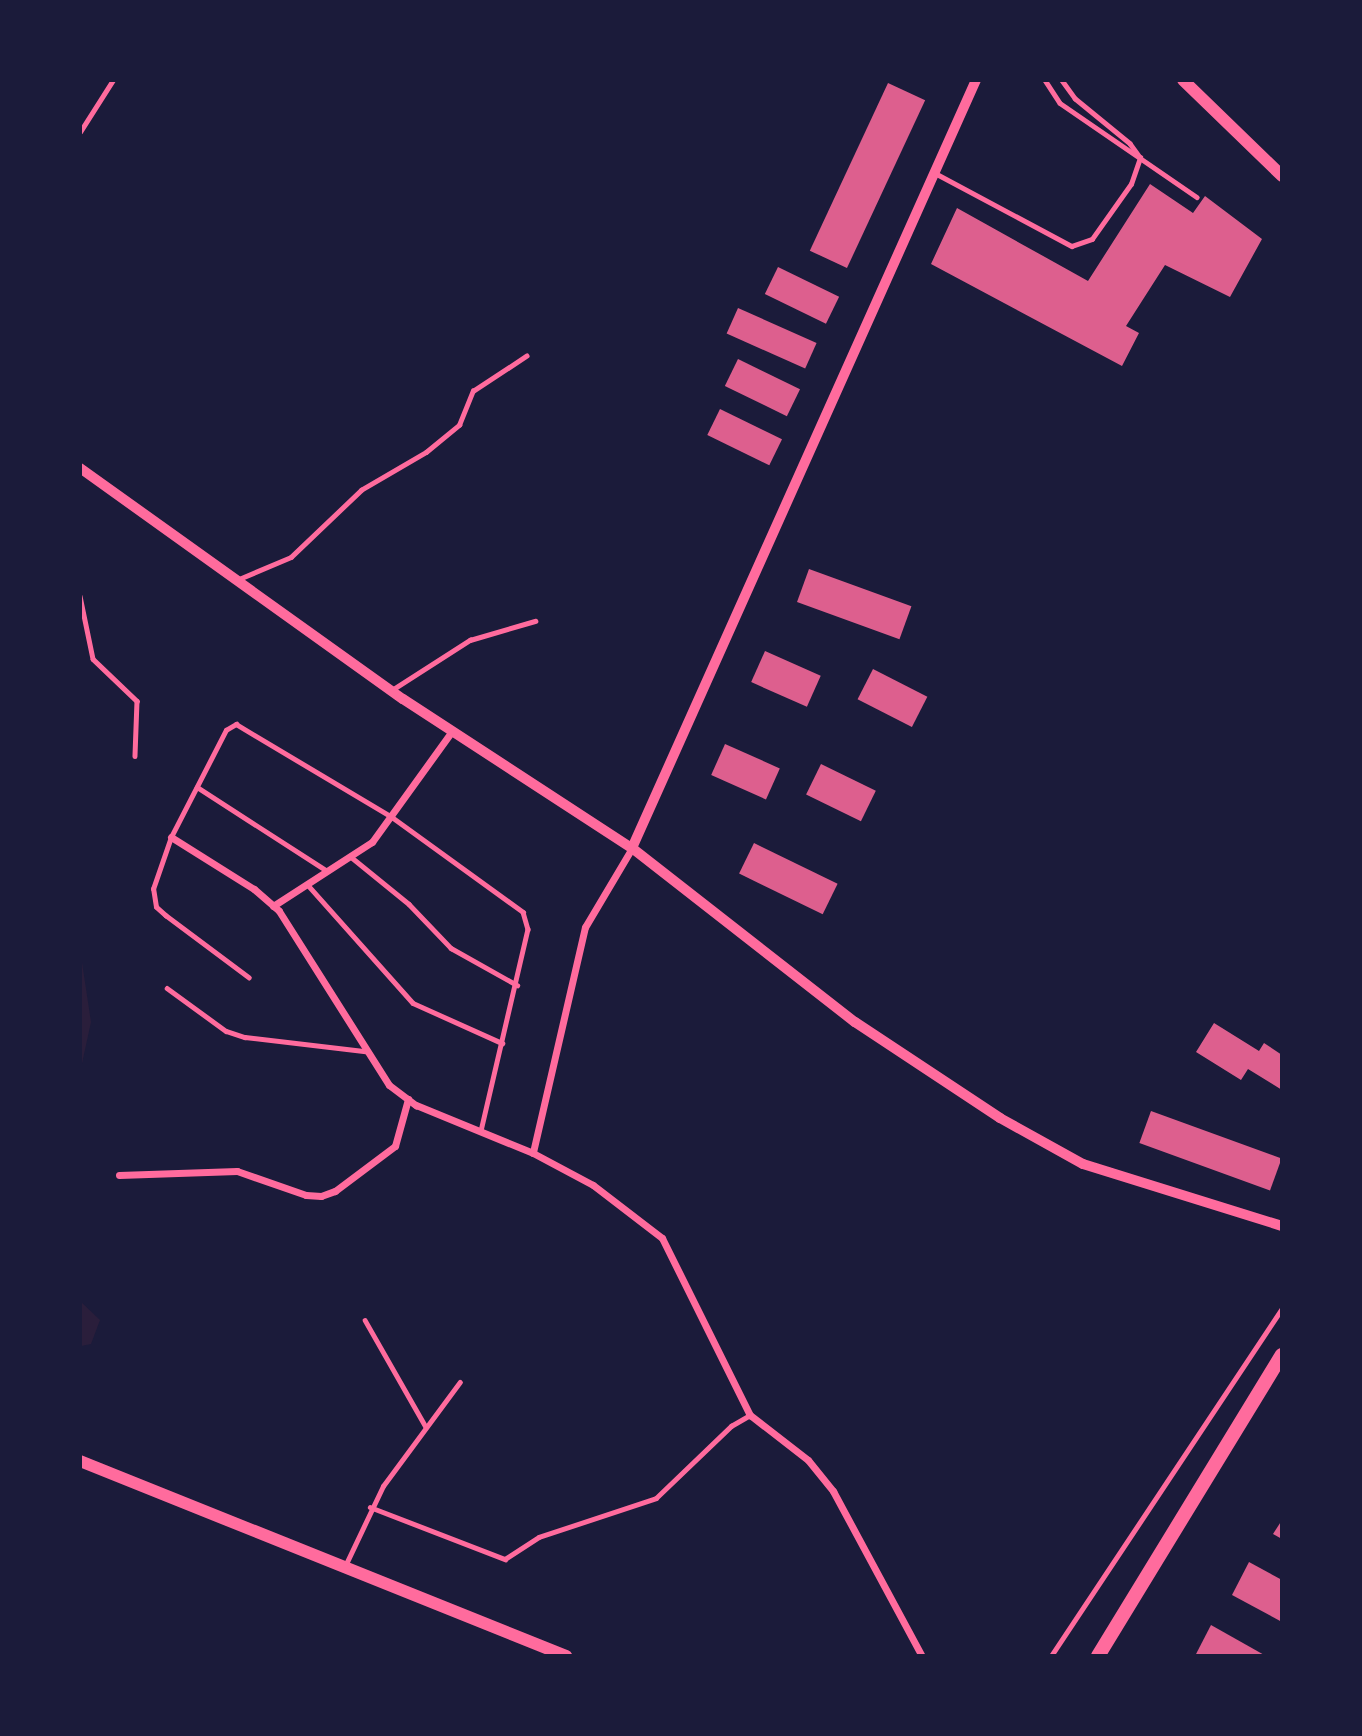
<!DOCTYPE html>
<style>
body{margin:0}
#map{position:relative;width:1362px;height:1736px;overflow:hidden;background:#1b1b3a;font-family:Arial,sans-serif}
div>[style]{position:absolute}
.green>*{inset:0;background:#2a1e3b}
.building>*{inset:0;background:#dd5f8e;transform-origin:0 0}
.service>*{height:4.5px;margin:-2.25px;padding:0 2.25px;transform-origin:2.25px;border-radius:2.25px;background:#ff6b9d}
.minor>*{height:7px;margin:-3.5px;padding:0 3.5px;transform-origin:3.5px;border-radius:3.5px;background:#ff6b9d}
.tertiary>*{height:10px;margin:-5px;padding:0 5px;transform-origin:5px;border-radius:5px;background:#ff6b9d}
.secondary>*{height:12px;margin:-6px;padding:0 6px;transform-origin:6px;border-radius:6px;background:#ff6b9d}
.primary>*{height:14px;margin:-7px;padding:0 7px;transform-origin:7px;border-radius:7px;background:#ff6b9d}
span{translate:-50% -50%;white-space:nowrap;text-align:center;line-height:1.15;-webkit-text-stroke:5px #1b1b3a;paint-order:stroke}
.frame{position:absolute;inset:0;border:82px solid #1b1b3a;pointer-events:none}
</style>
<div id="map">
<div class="green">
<div style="clip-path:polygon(80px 949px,91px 1022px,81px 1068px,80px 1068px)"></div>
<div style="clip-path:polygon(81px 1302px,100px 1320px,91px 1344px,81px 1346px)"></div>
</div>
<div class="building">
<div style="left:888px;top:83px;width:41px;height:185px;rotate:25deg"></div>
<div style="clip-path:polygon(1150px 184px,1193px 213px,1205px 196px,1262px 239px,1230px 297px,1165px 265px,1126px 326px,1139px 333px,1122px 366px,931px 264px,957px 208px,1088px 281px)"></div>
<div style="left:778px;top:267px;width:68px;height:30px;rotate:26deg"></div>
<div style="left:738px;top:308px;width:86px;height:28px;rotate:24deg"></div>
<div style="left:738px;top:359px;width:69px;height:30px;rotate:26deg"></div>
<div style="left:720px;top:409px;width:69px;height:29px;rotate:26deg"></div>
<div style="left:809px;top:569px;width:109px;height:35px;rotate:20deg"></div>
<div style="left:765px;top:651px;width:61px;height:34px;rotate:24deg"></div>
<div style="left:873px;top:669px;width:61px;height:34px;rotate:27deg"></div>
<div style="left:725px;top:744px;width:60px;height:34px;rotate:24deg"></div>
<div style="left:821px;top:764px;width:61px;height:34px;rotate:26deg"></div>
<div style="left:754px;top:843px;width:93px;height:34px;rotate:26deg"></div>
<div style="clip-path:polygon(1214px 1023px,1259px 1051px,1264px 1043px,1282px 1055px,1282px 1090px,1248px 1069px,1241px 1080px,1196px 1052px)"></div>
<div style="left:1151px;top:1111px;width:139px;height:34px;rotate:20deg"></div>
<div style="clip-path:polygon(1282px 1520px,1282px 1539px,1273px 1534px)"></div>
<div style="clip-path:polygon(1249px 1562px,1282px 1580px,1282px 1622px,1232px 1595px)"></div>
<div style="clip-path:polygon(1211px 1625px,1266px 1656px,1195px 1656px)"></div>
</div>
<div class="service">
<div style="left:1045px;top:80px;width:27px;rotate:57deg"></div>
<div style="left:1060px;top:103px;width:166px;rotate:34.5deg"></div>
<div style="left:80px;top:132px;width:62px;rotate:-57.6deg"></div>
<div style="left:935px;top:173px;width:155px;rotate:28.1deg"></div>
<div style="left:1072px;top:246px;width:21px;rotate:-19deg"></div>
<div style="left:1092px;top:239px;width:67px;rotate:-54.7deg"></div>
<div style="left:1131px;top:184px;width:28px;rotate:-71deg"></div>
<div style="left:1140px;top:158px;width:17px;rotate:-126deg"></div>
<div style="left:1130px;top:144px;width:71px;rotate:-140.7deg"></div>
<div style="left:1075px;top:99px;width:24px;rotate:-126deg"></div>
<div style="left:239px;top:579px;width:56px;rotate:-22.9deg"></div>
<div style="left:291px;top:557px;width:97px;rotate:-43.7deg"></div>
<div style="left:361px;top:490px;width:75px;rotate:-30.3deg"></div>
<div style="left:426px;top:452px;width:43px;rotate:-39.3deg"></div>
<div style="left:459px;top:425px;width:37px;rotate:-68deg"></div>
<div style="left:473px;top:391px;width:64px;rotate:-33.4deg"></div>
<div style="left:80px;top:596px;width:64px;rotate:78.3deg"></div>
<div style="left:93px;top:659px;width:61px;rotate:43.7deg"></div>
<div style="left:137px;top:701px;width:55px;rotate:92.1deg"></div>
<div style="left:392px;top:690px;width:93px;rotate:-32.7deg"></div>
<div style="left:470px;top:640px;width:68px;rotate:-16.3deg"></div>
<div style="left:197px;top:787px;width:153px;rotate:32.8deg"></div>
<div style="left:350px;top:856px;width:76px;rotate:39.1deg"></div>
<div style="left:409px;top:904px;width:61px;rotate:46.3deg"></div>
<div style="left:451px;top:948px;width:76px;rotate:29.3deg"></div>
<div style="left:307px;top:884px;width:159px;rotate:48.3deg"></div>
<div style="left:413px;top:1003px;width:98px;rotate:24.2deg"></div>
<div style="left:249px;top:978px;width:104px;rotate:-143.2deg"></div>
<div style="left:166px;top:916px;width:13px;rotate:-138deg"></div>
<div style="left:156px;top:907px;width:18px;rotate:-99deg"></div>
<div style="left:153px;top:889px;width:55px;rotate:-70.9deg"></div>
<div style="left:171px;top:837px;width:120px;rotate:-62.8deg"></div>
<div style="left:226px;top:730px;width:12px;rotate:-31deg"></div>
<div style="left:236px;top:724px;width:182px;rotate:30.8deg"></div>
<div style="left:392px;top:817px;width:162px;rotate:35.9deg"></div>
<div style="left:523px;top:912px;width:18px;rotate:74deg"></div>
<div style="left:528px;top:929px;width:207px;rotate:103.1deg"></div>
<div style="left:167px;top:988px;width:73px;rotate:36.1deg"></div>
<div style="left:226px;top:1031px;width:20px;rotate:18deg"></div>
<div style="left:245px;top:1037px;width:121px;rotate:6.7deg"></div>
<div style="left:365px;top:1320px;width:123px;rotate:60.3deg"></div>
<div style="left:370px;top:1507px;width:145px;rotate:21.1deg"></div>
<div style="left:505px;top:1559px;width:40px;rotate:-32.9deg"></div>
<div style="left:539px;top:1537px;width:123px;rotate:-18.4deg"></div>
<div style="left:656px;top:1498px;width:104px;rotate:-43.8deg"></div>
<div style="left:731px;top:1426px;width:22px;rotate:-30deg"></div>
<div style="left:346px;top:1564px;width:86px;rotate:-64.6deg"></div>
<div style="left:383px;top:1486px;width:129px;rotate:-53.5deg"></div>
<div style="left:1051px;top:1656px;width:418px;rotate:-56.4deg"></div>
</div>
<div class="minor">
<div style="left:171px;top:837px;width:98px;rotate:32.1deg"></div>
<div style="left:254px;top:889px;width:33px;rotate:41deg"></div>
<div style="left:279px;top:911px;width:206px;rotate:57.7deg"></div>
<div style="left:389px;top:1085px;width:34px;rotate:37deg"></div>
<div style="left:416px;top:1105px;width:126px;rotate:22.3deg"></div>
<div style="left:632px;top:848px;width:92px;rotate:120.7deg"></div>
<div style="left:585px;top:927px;width:232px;rotate:103deg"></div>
<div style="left:533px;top:1153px;width:68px;rotate:28.1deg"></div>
<div style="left:593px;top:1185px;width:87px;rotate:37.5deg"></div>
<div style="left:662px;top:1238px;width:198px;rotate:63.6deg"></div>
<div style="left:750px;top:1415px;width:73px;rotate:37.8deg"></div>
<div style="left:808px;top:1460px;width:40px;rotate:51deg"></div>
<div style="left:833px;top:1491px;width:187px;rotate:61.7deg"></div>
<div style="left:273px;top:906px;width:118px;rotate:-32.9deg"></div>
<div style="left:372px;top:842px;width:137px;rotate:-54.2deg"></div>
<div style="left:119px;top:1175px;width:118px;rotate:-1.9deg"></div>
<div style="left:237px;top:1171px;width:73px;rotate:19.2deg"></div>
<div style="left:306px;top:1195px;width:15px;rotate:4deg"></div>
<div style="left:321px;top:1196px;width:15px;rotate:-20deg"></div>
<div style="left:335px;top:1191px;width:75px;rotate:-36.9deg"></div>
<div style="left:395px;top:1146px;width:49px;rotate:-74.5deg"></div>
</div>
<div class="tertiary">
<div style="left:80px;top:468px;width:397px;rotate:35.6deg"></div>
<div style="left:403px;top:699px;width:273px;rotate:33.1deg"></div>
<div style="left:632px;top:848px;width:283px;rotate:38deg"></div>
<div style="left:855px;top:1022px;width:174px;rotate:33.5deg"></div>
<div style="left:1000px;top:1118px;width:95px;rotate:29deg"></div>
<div style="left:1083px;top:1164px;width:208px;rotate:17.3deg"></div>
<div style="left:632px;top:848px;width:842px;rotate:-65.87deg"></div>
</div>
<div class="secondary">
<div style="left:1183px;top:80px;width:138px;rotate:44.1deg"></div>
<div style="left:80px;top:1461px;width:524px;rotate:21.86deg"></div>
</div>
<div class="primary">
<div style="left:1098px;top:1656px;width:353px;rotate:-58.6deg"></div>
</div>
<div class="frame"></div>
</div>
